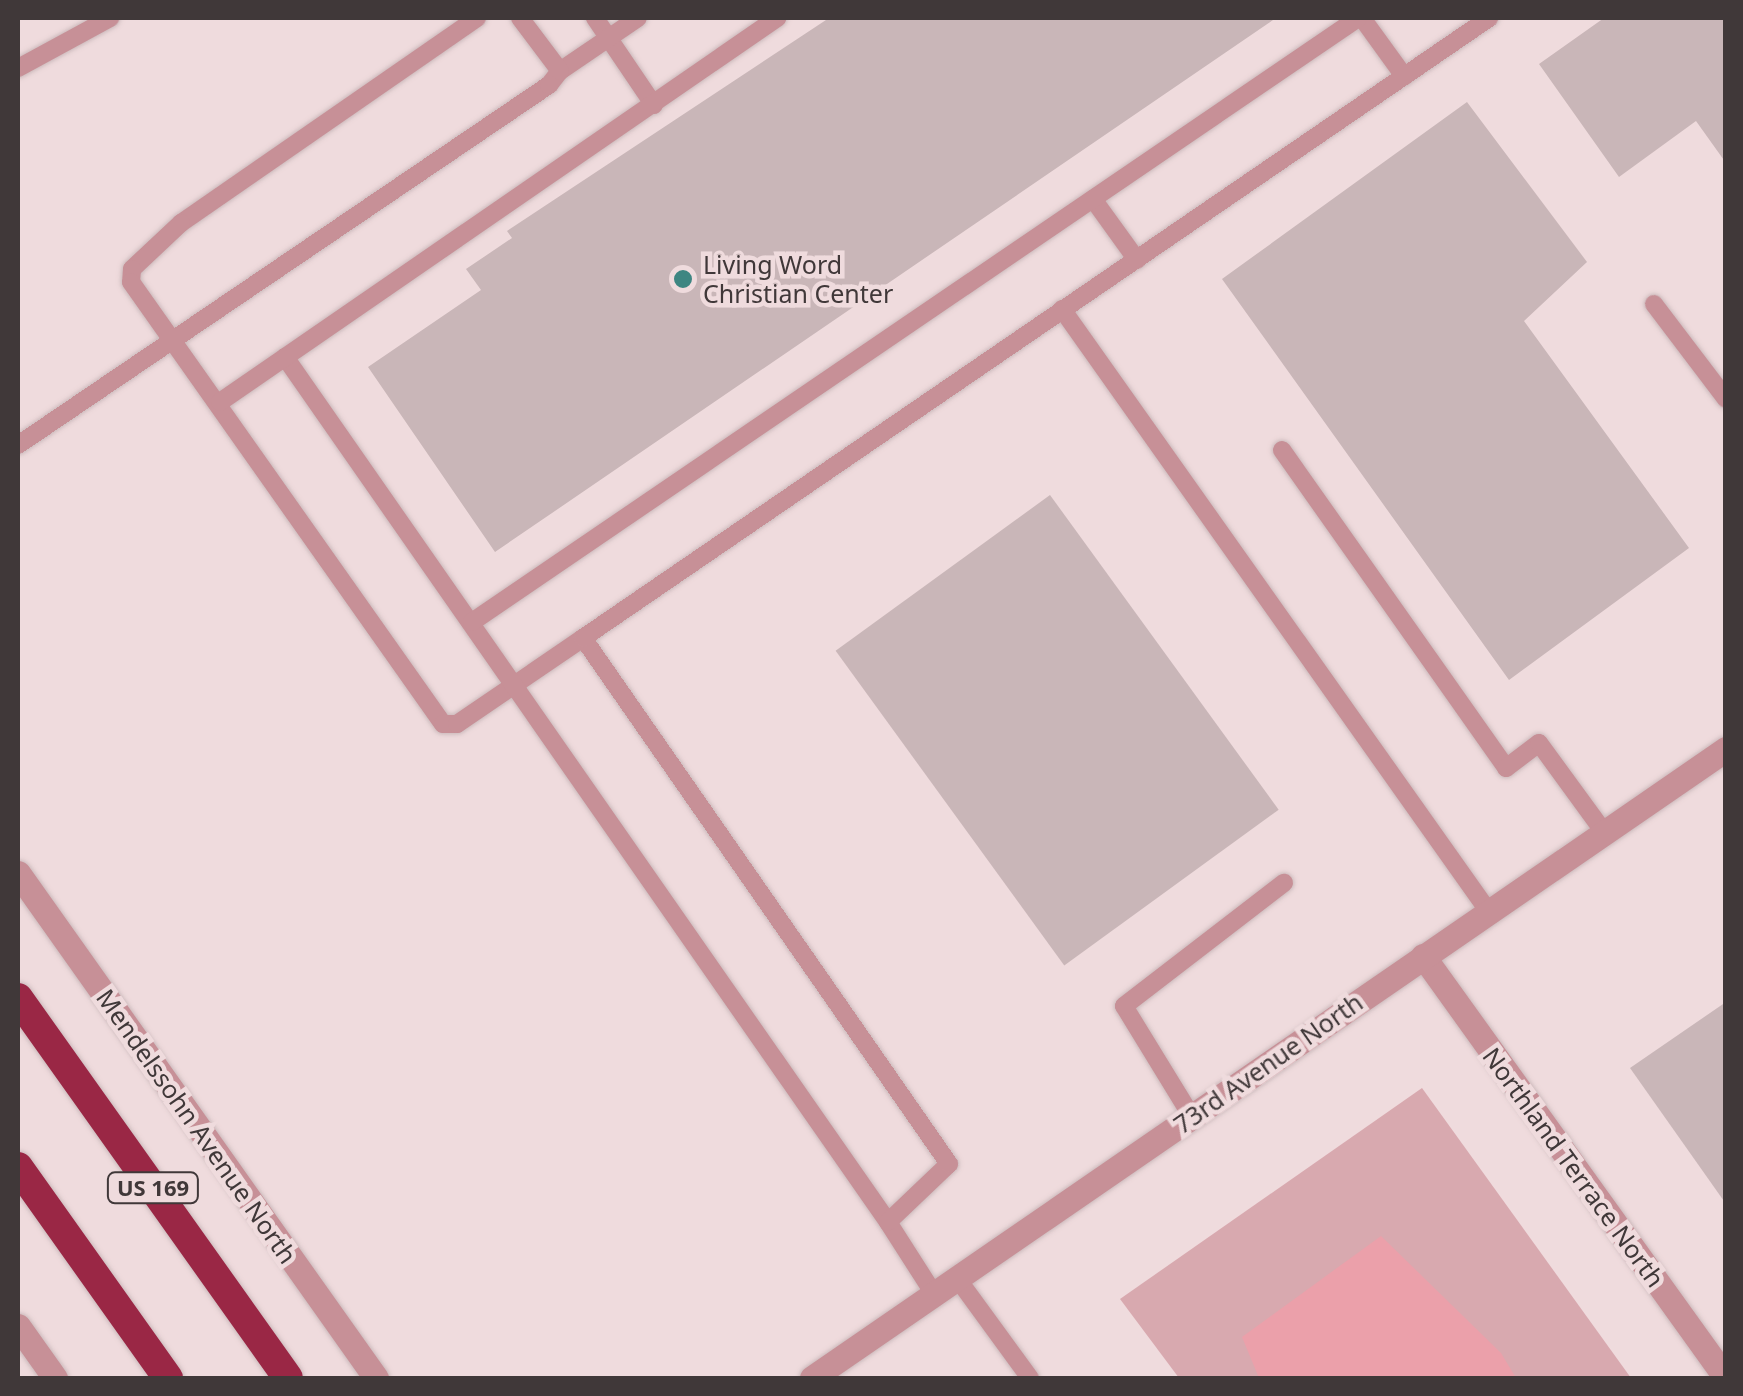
<!DOCTYPE html>
<style>
body{margin:0}
#map{position:relative;width:1743px;height:1396px;overflow:hidden;background:#efdbdd;font-family:"Noto Sans",sans-serif}
div>[style]{position:absolute}
.green>*{inset:0;background:#d8a9af}
.water>*{inset:0;background:#eba0aa}
.building>*{inset:0;background:#c9b6b8;transform-origin:0 0}
.roads{filter:drop-shadow(0 0 2px #ccbabc) drop-shadow(0 0 2px #ccbabc)}
.service>*{height:18px;margin:-9px;padding:0 9px;transform-origin:9px;border-radius:9px;background:#c79097}
.minor>*{height:25px;margin:-12.5px;padding:0 12.5px;transform-origin:12.5px;border-radius:12.5px;background:#c79097}
.motorway>*{height:30px;margin:-15px;padding:0 15px;transform-origin:15px;border-radius:15px;background:#9a2745}
.dots>*{width:28px;height:28px;translate:-50% -50%;box-sizing:border-box;border:5px solid #efdbdd;border-radius:50%}
span{translate:-50% -50%;white-space:nowrap;text-align:center;line-height:1.15;-webkit-text-stroke:9px #efdbdd;paint-order:stroke}
.shield-label span{padding:2px 8px;background:#efdbdd;border:2px solid;border-radius:8px;-webkit-text-stroke-width:0}
.shield-label{font-size:22px;color:#403839;font-weight:700}
.poi-label{font-size:25px;color:#403839}
.left{translate:0 -50%;text-align:left}
.street-label{font-size:25px;color:#403839}
.frame{position:absolute;inset:0;border:20px solid #403839;pointer-events:none}
</style>
<div id="map">
<div class="green">
<div style="clip-path:polygon(1422px 1088px,1631px 1378px,1179px 1378px,1120px 1299px)"></div>
</div>
<div class="water">
<div style="clip-path:polygon(1381px 1236px,1501px 1353px,1516px 1378px,1259px 1378px,1242px 1337px)"></div>
</div>
<div class="building">
<div style="clip-path:polygon(829px 18px,1276px 18px,495px 552px,368px 367px,481px 290px,466px 269px,512px 238px,507px 231px)"></div>
<div style="clip-path:polygon(1604px 18px,1726px 18px,1726px 163px,1696px 121px,1619px 177px,1539px 64px)"></div>
<div style="clip-path:polygon(1467px 102px,1587px 262px,1524px 321px,1689px 548px,1509px 680px,1222px 279px)"></div>
<div style="left:1050px;top:495px;width:389px;height:265px;rotate:54deg"></div>
<div style="clip-path:polygon(1726px 1002px,1726px 1204px,1630px 1068px)"></div>
</div>
<div class="roads">
<div class="service">
<div style="left:477px;top:18px;width:360px;rotate:145.3deg"></div>
<div style="left:181px;top:223px;width:67px;rotate:136.8deg"></div>
<div style="left:132px;top:269px;width:13px;rotate:94deg"></div>
<div style="left:131px;top:282px;width:541px;rotate:54.78deg"></div>
<div style="left:443px;top:724px;width:14px"></div>
<div style="left:457px;top:724px;width:153px;rotate:-34.3deg"></div>
<div style="left:595px;top:18px;width:105px;rotate:55.9deg"></div>
<div style="left:1362px;top:18px;width:72px;rotate:54.1deg"></div>
<div style="left:18px;top:68px;width:105px;rotate:-28.5deg"></div>
<div style="left:560px;top:71px;width:94px;rotate:-34.2deg"></div>
<div style="left:1093px;top:199px;width:75px;rotate:54.2deg"></div>
<div style="left:1654px;top:304px;width:119px;rotate:52.8deg"></div>
<div style="left:1062px;top:309px;width:739px;rotate:54.7deg"></div>
<div style="left:285px;top:357px;width:1054px;rotate:55.12deg"></div>
<div style="left:220px;top:402px;width:677px;rotate:-34.58deg"></div>
<div style="left:18px;top:445px;width:642px;rotate:-34.14deg"></div>
<div style="left:549px;top:85px;width:18px;rotate:-52deg"></div>
<div style="left:560px;top:71px;width:66px;rotate:-127deg"></div>
<div style="left:1282px;top:450px;width:389px;rotate:54.8deg"></div>
<div style="left:1506px;top:768px;width:41px;rotate:-37.1deg"></div>
<div style="left:1539px;top:743px;width:110px;rotate:53.9deg"></div>
<div style="left:472px;top:622px;width:1072px;rotate:-34.28deg"></div>
<div style="left:1192px;top:1117px;width:130px;rotate:-121.5deg"></div>
<div style="left:1124px;top:1006px;width:202px;rotate:-37.6deg"></div>
<div style="left:957px;top:1278px;width:124px;rotate:53.9deg"></div>
<div style="left:934px;top:1294px;width:85px;rotate:-122.6deg"></div>
<div style="left:888px;top:1222px;width:84px;rotate:-43.6deg"></div>
<div style="left:949px;top:1164px;width:641px;rotate:-124.83deg"></div>
<div style="left:583px;top:638px;width:1098px;rotate:-34.38deg"></div>
</div>
<div class="minor">
<div style="left:18px;top:873px;width:619px;rotate:54.67deg"></div>
<div style="left:1423px;top:956px;width:520px;rotate:54.32deg"></div>
<div style="left:18px;top:1326px;width:64px;rotate:54.6deg"></div>
<div style="left:812px;top:1378px;width:1110px;rotate:-34.54deg"></div>
</div>
<div class="motorway">
<div style="left:18px;top:998px;width:466px;rotate:54.6deg"></div>
<div style="left:18px;top:1167px;width:259px;rotate:54.6deg"></div>
</div>
</div>
<div class="dots">
<div style="left:683px;top:279px;background:#3e8682"></div>
</div>
<div class="shield-label">
<span style="left:153px;top:1188px">US 169</span>
</div>
<div class="poi-label">
<span class="left" style="left:703px;top:279px">Living Word<br>Christian Center</span>
</div>
<div class="street-label">
<span style="left:1268px;top:1063px;rotate:-35deg">73rd Avenue North</span>
<span style="left:197px;top:1126px;rotate:55deg">Mendelssohn Avenue North</span>
<span style="left:1574px;top:1167px;rotate:54deg">Northland Terrace North</span>
</div>
<div class="frame"></div>
</div>
